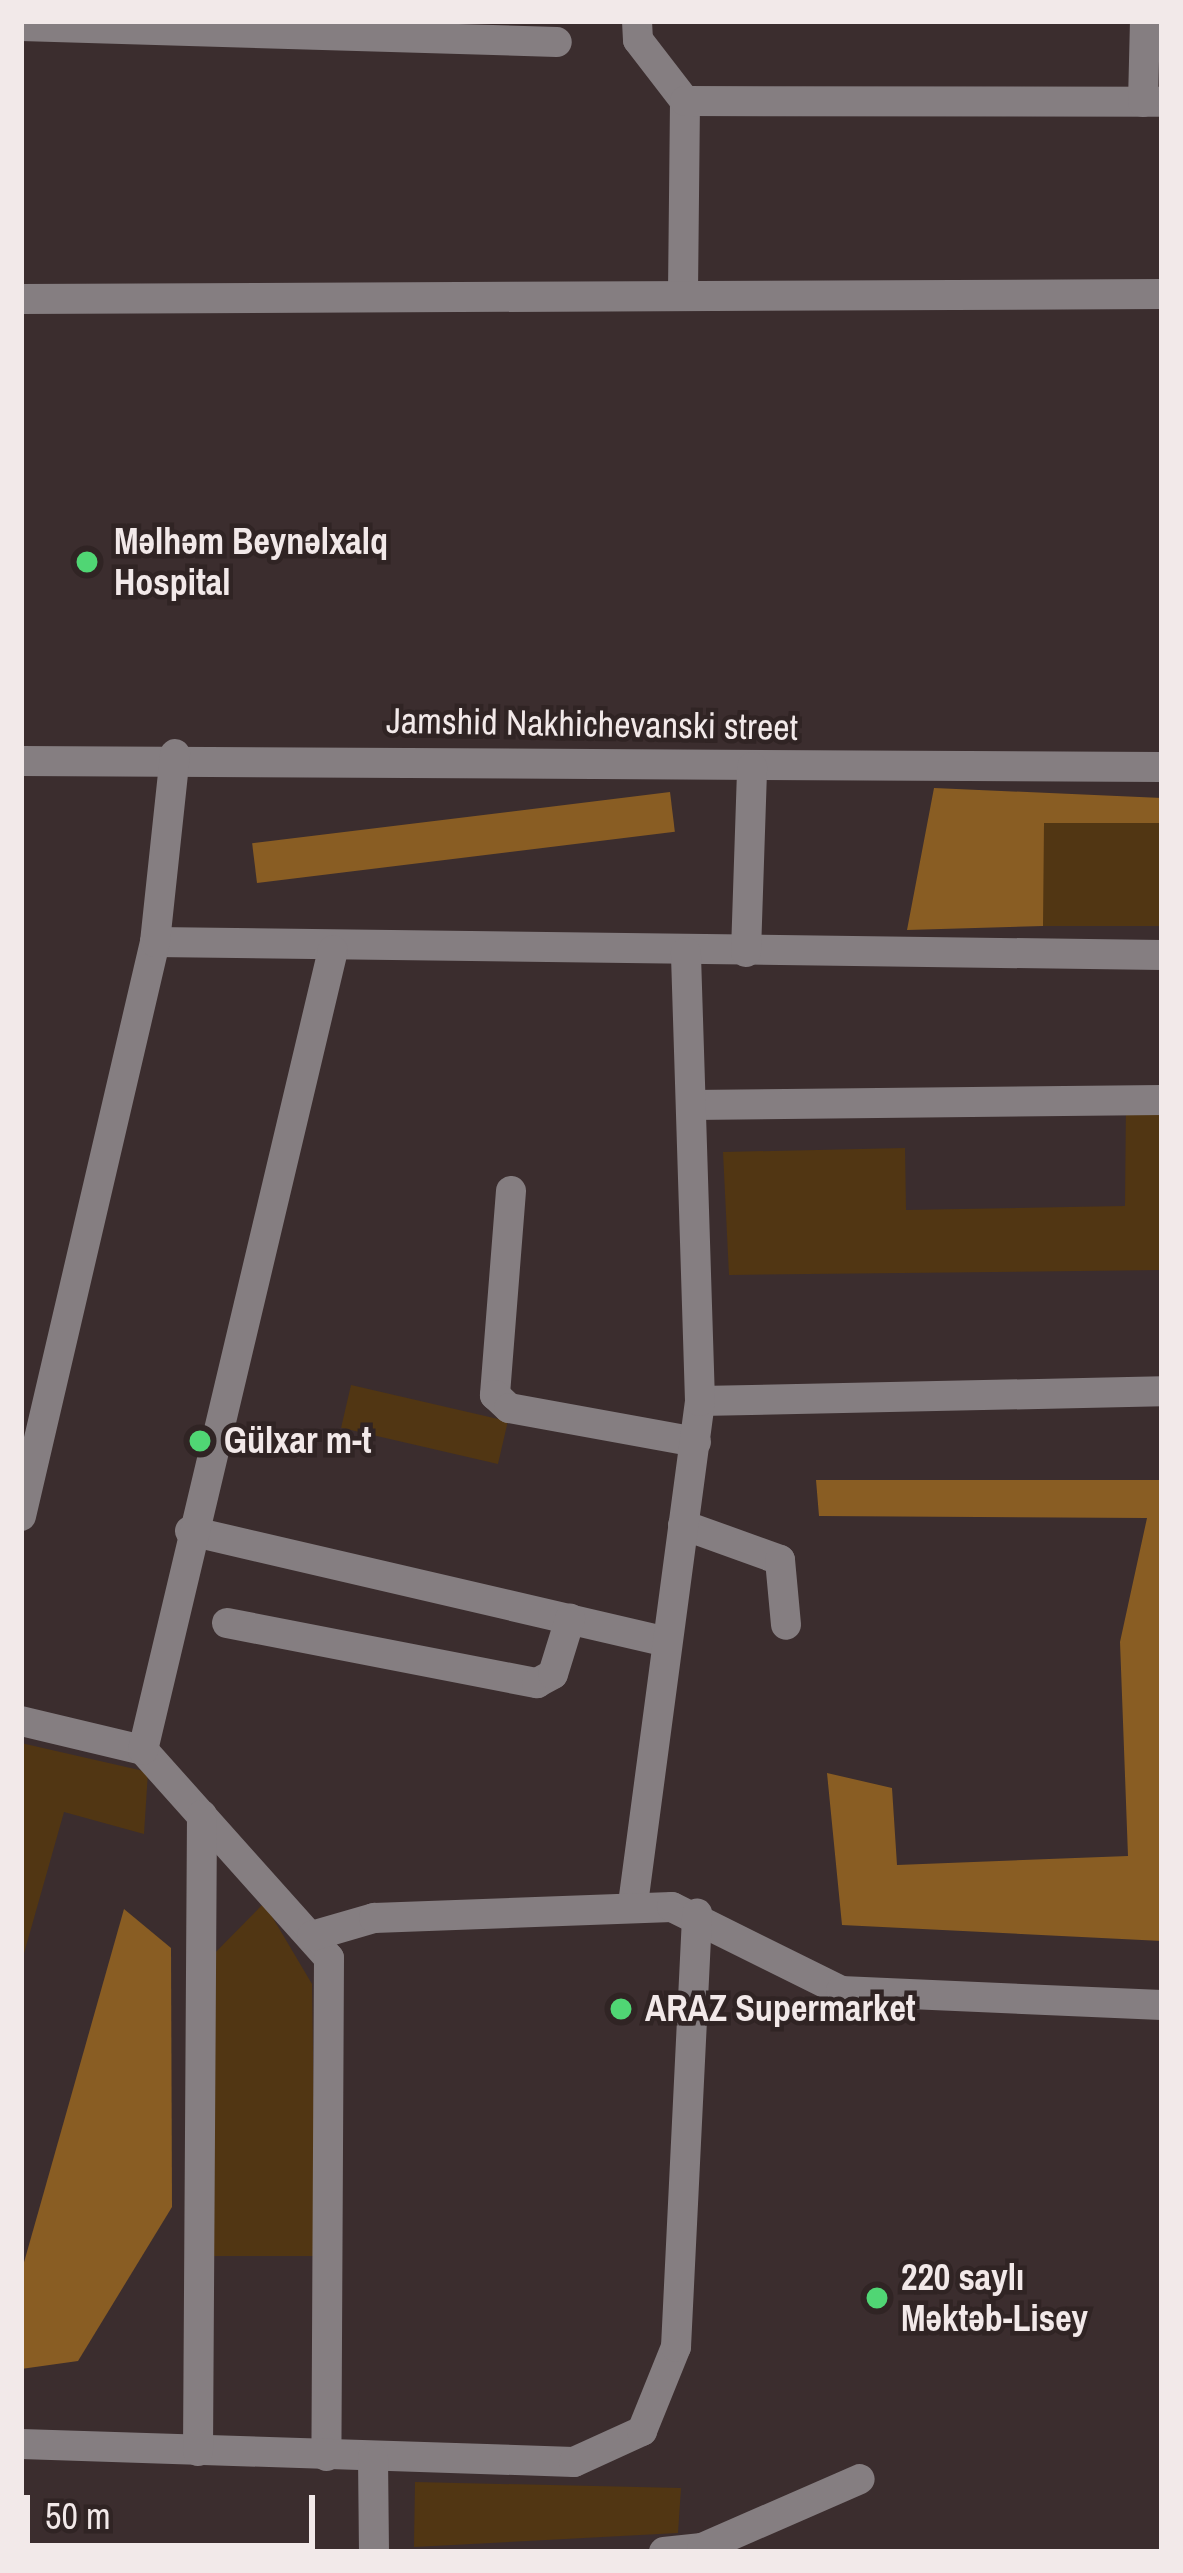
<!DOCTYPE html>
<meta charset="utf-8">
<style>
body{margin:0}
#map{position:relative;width:1183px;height:2573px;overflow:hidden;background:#3b2d2e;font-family:"Archivo Narrow",sans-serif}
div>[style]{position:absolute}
.green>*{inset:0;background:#513613;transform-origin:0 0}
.forest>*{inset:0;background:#895d23;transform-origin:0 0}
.minor>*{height:30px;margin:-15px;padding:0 15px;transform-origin:15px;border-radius:15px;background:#857e81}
.dots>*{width:33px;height:33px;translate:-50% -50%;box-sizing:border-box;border:6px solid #302424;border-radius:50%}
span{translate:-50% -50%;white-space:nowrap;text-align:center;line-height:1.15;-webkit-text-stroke:9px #302424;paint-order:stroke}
.poi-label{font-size:36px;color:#f2e9e9;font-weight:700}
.left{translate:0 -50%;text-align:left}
.street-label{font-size:36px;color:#f2e9e9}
.frame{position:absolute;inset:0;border:24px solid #f2e9e9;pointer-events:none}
.scale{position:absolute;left:24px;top:2495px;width:291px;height:54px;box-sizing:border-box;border:6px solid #f2e9e9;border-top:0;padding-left:15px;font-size:36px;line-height:42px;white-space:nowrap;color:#f2e9e9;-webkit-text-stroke:9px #302424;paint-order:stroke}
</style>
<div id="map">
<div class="green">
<div style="left:1043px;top:823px;width:119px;height:103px"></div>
<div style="clip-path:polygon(1162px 1100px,1162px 1270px,729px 1275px,723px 1152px,905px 1148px,906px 1210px,1125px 1206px,1126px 1101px)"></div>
<div style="left:351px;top:1385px;width:161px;height:44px;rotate:13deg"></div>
<div style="clip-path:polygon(21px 1743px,148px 1772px,144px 1834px,64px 1812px,21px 1964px)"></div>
<div style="clip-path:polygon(264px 1903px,312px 1984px,316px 2256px,206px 2256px,204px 1964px)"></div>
<div style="clip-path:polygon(415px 2482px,681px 2488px,678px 2533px,414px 2547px)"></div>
</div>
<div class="forest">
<div style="clip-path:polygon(934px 788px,1162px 798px,1162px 823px,1044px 823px,1043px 926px,907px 930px)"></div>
<div style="left:670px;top:792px;width:40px;height:421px;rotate:83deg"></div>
<div style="clip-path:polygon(816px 1480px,1162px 1480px,1162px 1941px,842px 1925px,827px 1773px,892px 1788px,897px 1865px,1128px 1856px,1120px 1642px,1147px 1518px,819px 1516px)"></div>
<div style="clip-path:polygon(124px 1909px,171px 1948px,172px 2207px,78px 2361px,21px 2369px,21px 2273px)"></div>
</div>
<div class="minor">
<div style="left:637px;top:21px;width:19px;rotate:87deg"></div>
<div style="left:638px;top:40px;width:77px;rotate:52.4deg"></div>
<div style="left:685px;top:101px;width:195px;rotate:90.6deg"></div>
<div style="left:21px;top:26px;width:536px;rotate:1.71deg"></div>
<div style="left:685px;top:101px;width:477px;rotate:0.1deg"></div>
<div style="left:1143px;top:102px;width:81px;rotate:-88.6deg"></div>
<div style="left:21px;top:299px;width:1141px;rotate:-0.25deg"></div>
<div style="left:21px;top:761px;width:1141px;rotate:0.3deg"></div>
<div style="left:155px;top:942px;width:1007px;rotate:0.74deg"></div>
<div style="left:746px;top:952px;width:185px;rotate:-88.1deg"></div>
<div style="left:692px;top:1105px;width:470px;rotate:-0.6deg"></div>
<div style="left:511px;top:1191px;width:205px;rotate:94.5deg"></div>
<div style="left:495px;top:1395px;width:19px;rotate:43deg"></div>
<div style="left:509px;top:1408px;width:190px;rotate:10.3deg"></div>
<div style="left:700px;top:1401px;width:462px;rotate:-1.2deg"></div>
<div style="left:21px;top:1516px;width:589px;rotate:-76.86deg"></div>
<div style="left:155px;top:942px;width:189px;rotate:-83.9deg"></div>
<div style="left:683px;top:1525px;width:103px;rotate:19.8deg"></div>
<div style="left:780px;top:1560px;width:65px;rotate:84.7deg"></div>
<div style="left:190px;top:1531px;width:485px;rotate:13.1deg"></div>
<div style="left:227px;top:1623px;width:316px;rotate:11deg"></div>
<div style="left:537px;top:1683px;width:18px;rotate:-29deg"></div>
<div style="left:553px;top:1674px;width:58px;rotate:-72.8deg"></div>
<div style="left:21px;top:1721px;width:125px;rotate:13.4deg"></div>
<div style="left:143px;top:1750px;width:279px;rotate:48.2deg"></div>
<div style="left:329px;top:1958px;width:498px;rotate:90.3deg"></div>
<div style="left:143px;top:1750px;width:822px;rotate:-76.64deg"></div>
<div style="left:633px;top:1904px;width:507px;rotate:-82.41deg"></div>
<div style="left:700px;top:1401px;width:449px;rotate:-91.8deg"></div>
<div style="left:312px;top:1936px;width:65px;rotate:-16.2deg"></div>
<div style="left:374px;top:1918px;width:298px;rotate:-2.1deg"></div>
<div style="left:672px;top:1907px;width:189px;rotate:26.4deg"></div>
<div style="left:841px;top:1991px;width:321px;rotate:2.5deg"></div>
<div style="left:21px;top:2444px;width:553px;rotate:1.86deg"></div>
<div style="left:574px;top:2462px;width:75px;rotate:-24.5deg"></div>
<div style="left:642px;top:2431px;width:91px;rotate:-68deg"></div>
<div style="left:676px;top:2347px;width:434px;rotate:-87.2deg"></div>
<div style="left:198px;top:2451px;width:636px;rotate:-89.64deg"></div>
<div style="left:373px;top:2457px;width:95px;rotate:89.4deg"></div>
<div style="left:664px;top:2552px;width:38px;rotate:-6deg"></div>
<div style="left:702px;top:2548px;width:172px;rotate:-23.6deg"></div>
</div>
<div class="dots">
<div style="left:87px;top:562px;background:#50d674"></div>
<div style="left:200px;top:1441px;background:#50d674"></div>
<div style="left:621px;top:2009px;background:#50d674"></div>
<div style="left:877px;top:2298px;background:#50d674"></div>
</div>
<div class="poi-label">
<span class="left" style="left:114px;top:562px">Məlhəm Beynəlxalq<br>Hospital</span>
<span class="left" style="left:224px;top:1441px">Gülxar m-t</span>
<span class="left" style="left:645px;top:2009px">ARAZ Supermarket</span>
<span class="left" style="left:901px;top:2298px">220 saylı<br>Məktəb-Lisey</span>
</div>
<div class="street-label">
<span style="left:592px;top:724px;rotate:1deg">Jamshid Nakhichevanski street</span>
</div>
<div class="frame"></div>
<div class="scale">50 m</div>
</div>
